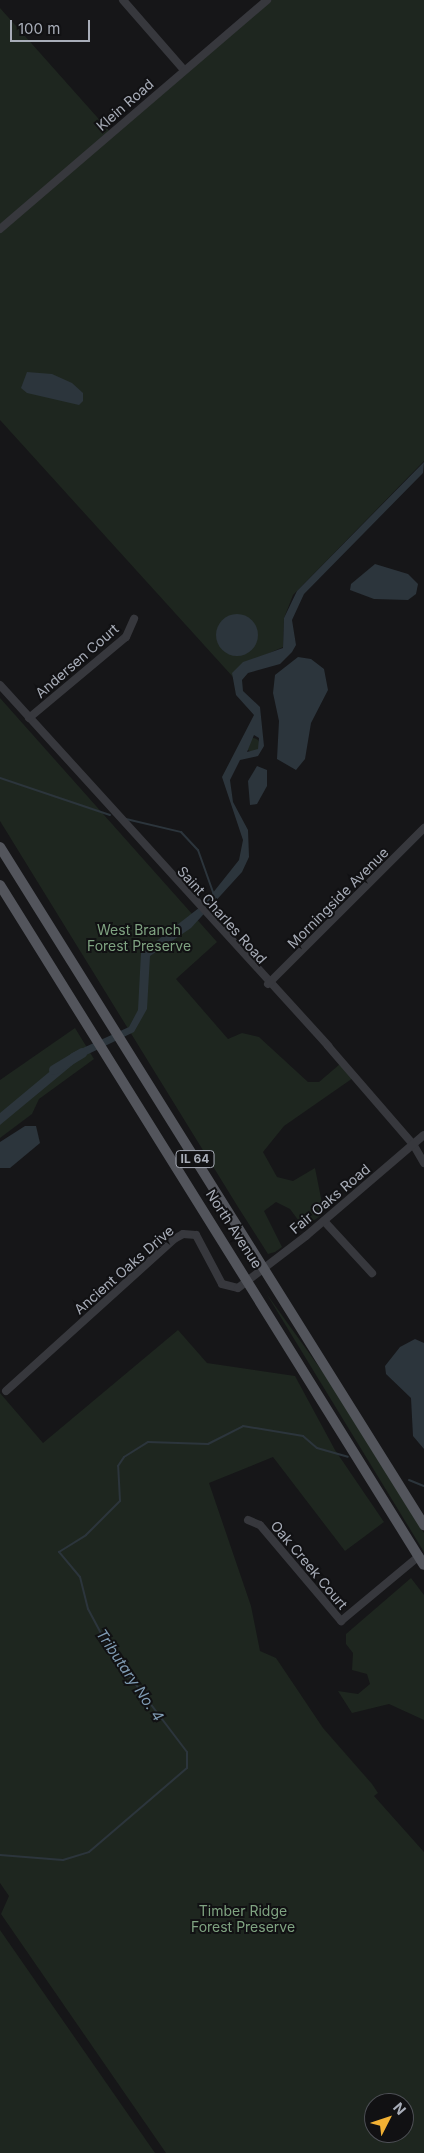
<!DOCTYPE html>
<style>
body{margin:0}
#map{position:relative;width:424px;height:2153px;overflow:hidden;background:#161618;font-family:Inter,sans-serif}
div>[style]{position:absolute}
.green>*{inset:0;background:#1e261f}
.round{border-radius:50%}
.water>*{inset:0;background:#2c353c}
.stream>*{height:2px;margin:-1px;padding:0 1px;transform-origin:1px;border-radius:1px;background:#2c353c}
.river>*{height:10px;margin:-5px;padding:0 5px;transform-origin:5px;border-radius:5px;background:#2c353c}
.minor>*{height:8px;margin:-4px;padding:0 4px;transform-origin:4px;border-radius:4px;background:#37383d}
.major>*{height:10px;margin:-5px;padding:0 5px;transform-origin:5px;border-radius:5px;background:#53555c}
span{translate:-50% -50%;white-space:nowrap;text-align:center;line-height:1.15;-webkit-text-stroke:4px #111113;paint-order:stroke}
.shield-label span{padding:1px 4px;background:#111113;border:1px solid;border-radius:4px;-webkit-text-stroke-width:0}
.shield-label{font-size:12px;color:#a8adb8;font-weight:700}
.street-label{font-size:14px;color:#a8adb8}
.park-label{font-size:14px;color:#7fa381}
.water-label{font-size:15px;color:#7f9bb3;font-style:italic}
.north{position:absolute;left:364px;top:2093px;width:50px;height:50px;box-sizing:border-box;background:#111113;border:1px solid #4d4f55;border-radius:50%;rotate:49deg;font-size:14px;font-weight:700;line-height:20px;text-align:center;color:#a8adb8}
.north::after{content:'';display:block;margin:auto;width:18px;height:22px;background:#f2b134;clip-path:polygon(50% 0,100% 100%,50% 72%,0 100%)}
.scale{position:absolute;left:10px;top:20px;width:80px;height:22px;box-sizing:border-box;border:2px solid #a8adb8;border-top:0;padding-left:6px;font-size:15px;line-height:18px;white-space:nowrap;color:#a8adb8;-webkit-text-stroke:4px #111113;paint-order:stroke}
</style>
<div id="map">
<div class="green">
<div style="clip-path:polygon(272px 0,424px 0,424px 461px,293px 595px,284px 618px,283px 647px,242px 665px,233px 677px,0 420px,0 8px,113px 135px)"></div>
<div style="clip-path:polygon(0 698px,217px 942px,176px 979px,228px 1039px,242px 1033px,259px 1037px,308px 1082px,319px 1082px,340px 1064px,353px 1078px,284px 1126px,263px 1152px,277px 1177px,293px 1181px,315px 1168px,324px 1213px,304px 1228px,290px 1209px,276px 1202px,264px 1211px,282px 1247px,275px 1252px,268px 1254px,238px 1207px,0 821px)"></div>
<div class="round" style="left:246px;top:738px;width:14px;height:14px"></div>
<div style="clip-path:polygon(75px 1028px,94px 1059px,39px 1099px,32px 1114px,0 1138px,0 1080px)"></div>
<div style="clip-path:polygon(266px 1293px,327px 1378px,424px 1533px,424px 1552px)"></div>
<div style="clip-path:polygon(evenodd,178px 1330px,207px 1363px,295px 1376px,335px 1450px,384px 1522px,345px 1551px,273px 1457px,209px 1483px,251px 1606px,260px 1651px,276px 1658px,323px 1728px,372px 1784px,378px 1793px,374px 1796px,424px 1852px,424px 2153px,166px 2153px,1px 1914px,9px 1896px,0 1883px,0 1393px,43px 1443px,178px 1330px,374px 2103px,404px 2103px,404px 2133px,374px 2133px,374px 2103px)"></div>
<div style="clip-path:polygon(411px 1578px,424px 1595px,424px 1720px,389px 1704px,352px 1713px,338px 1691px,358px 1694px,370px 1684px,367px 1674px,352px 1670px,353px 1653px,346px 1644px,346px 1634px)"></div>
<div style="clip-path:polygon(0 1930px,155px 2153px,0 2153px)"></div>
</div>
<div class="water">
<div style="clip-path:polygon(27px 372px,52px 374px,72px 383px,83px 393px,83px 401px,79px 405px,27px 393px,21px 388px)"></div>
<div style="clip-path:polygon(evenodd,424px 462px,423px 473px,304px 594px,292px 620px,296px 645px,292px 652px,280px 664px,248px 673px,242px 680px,243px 691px,260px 707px,264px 746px,258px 756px,240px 760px,230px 780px,233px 802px,248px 830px,249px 857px,242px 872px,191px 928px,150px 956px,147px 1009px,134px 1032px,82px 1057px,0 1125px,0 1113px,72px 1053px,129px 1027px,138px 1010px,141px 953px,204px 904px,239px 860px,243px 840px,222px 777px,254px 715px,236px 695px,232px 673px,243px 662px,283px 648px,284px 618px,297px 591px,424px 462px,254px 735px,259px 738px,258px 749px,247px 752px,254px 735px)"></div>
<div style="clip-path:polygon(375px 564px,408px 574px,418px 584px,416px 594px,408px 600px,374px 599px,350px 590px,351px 584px)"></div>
<div class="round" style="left:216px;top:614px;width:42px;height:42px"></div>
<div style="clip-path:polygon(298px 657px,311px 659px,324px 669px,328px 690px,311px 723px,305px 759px,296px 770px,277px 759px,279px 721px,273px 693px,275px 675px)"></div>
<div style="clip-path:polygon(257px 766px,267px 770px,267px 786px,257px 804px,250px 805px,248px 781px)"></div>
<div style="clip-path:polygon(25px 1126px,36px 1126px,40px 1143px,10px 1168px,0 1168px,0 1142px)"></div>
<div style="clip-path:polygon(415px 1339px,424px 1343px,424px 1449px,413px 1436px,411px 1398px,386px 1374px,385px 1366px,400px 1347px)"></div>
</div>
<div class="stream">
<div style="left:0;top:778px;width:116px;rotate:18.6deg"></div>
<div style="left:126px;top:819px;width:57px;rotate:13.3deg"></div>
<div style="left:181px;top:832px;width:25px;rotate:47deg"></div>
<div style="left:198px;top:850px;width:48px;rotate:70.4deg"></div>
<div style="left:409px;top:1480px;width:16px;rotate:22deg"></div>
<div style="left:0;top:1855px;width:63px;rotate:4.5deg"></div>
<div style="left:63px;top:1860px;width:27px;rotate:-17deg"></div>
<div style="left:89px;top:1852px;width:129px;rotate:-40.6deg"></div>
<div style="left:187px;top:1768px;width:16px;rotate:-90deg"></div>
<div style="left:187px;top:1752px;width:126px;rotate:-127.2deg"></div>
<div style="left:111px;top:1652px;width:49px;rotate:-118.1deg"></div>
<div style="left:88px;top:1609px;width:33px;rotate:-104deg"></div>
<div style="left:80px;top:1577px;width:33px;rotate:-130deg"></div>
<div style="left:59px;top:1552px;width:32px;rotate:-32deg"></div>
<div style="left:86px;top:1535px;width:48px;rotate:-45deg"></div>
<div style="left:120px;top:1501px;width:35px;rotate:-93deg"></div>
<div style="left:118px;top:1466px;width:11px;rotate:-56deg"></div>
<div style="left:124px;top:1457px;width:28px;rotate:-32deg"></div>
<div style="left:148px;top:1442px;width:60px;rotate:1.9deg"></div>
<div style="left:208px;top:1444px;width:39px;rotate:-27deg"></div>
<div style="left:243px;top:1426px;width:61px;rotate:9.5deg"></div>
<div style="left:303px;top:1436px;width:18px;rotate:41deg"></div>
<div style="left:317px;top:1448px;width:32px;rotate:16deg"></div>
</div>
<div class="river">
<div style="left:54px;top:1070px;width:33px;rotate:-31deg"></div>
</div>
<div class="minor">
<div style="left:123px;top:0;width:93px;rotate:48.9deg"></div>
<div style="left:0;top:229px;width:352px;rotate:-40.6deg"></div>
<div style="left:0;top:685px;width:488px;rotate:47.7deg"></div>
<div style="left:328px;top:1046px;width:130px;rotate:49.1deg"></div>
<div style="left:413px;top:1144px;width:22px;rotate:60deg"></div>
<div style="left:29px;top:718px;width:126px;rotate:-39.9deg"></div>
<div style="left:126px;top:637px;width:20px;rotate:-66deg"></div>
<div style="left:268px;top:984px;width:221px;rotate:-45deg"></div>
<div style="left:324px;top:1221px;width:71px;rotate:47.3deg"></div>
<div style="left:6px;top:1391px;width:227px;rotate:-42.1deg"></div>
<div style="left:174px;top:1239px;width:10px;rotate:-29deg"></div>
<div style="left:183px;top:1234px;width:13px;rotate:4deg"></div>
<div style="left:196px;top:1235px;width:55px;rotate:62deg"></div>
<div style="left:222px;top:1284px;width:16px;rotate:14deg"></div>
<div style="left:238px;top:1288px;width:86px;rotate:-37.4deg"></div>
<div style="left:306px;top:1236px;width:155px;rotate:-40.6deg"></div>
<div style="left:248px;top:1520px;width:13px;rotate:23deg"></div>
<div style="left:260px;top:1525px;width:126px;rotate:49.8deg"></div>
<div style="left:341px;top:1621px;width:102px;rotate:-39.8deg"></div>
</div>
<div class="major">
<div style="left:0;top:847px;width:800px;rotate:57.98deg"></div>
<div style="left:0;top:885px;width:801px;rotate:58.06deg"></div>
</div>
<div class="shield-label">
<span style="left:195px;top:1159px">IL 64</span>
</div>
<div class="street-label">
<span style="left:125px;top:105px;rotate:-41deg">Klein Road</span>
<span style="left:77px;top:661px;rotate:-41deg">Andersen Court</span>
<span style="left:338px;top:898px;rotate:-45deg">Morningside Avenue</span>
<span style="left:222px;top:915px;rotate:48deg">Saint Charles Road</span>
<span style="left:330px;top:1199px;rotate:-40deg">Fair Oaks Road</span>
<span style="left:234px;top:1229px;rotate:57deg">North Avenue</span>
<span style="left:124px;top:1270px;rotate:-41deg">Ancient Oaks Drive</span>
<span style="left:309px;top:1565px;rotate:50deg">Oak Creek Court</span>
</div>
<div class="park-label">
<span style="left:139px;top:938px">West Branch<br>Forest Preserve</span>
<span style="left:243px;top:1919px">Timber Ridge<br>Forest Preserve</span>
</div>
<div class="water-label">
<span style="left:130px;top:1675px;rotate:56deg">Tributary No. 4</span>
</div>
<div class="north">N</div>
<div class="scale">100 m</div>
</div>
